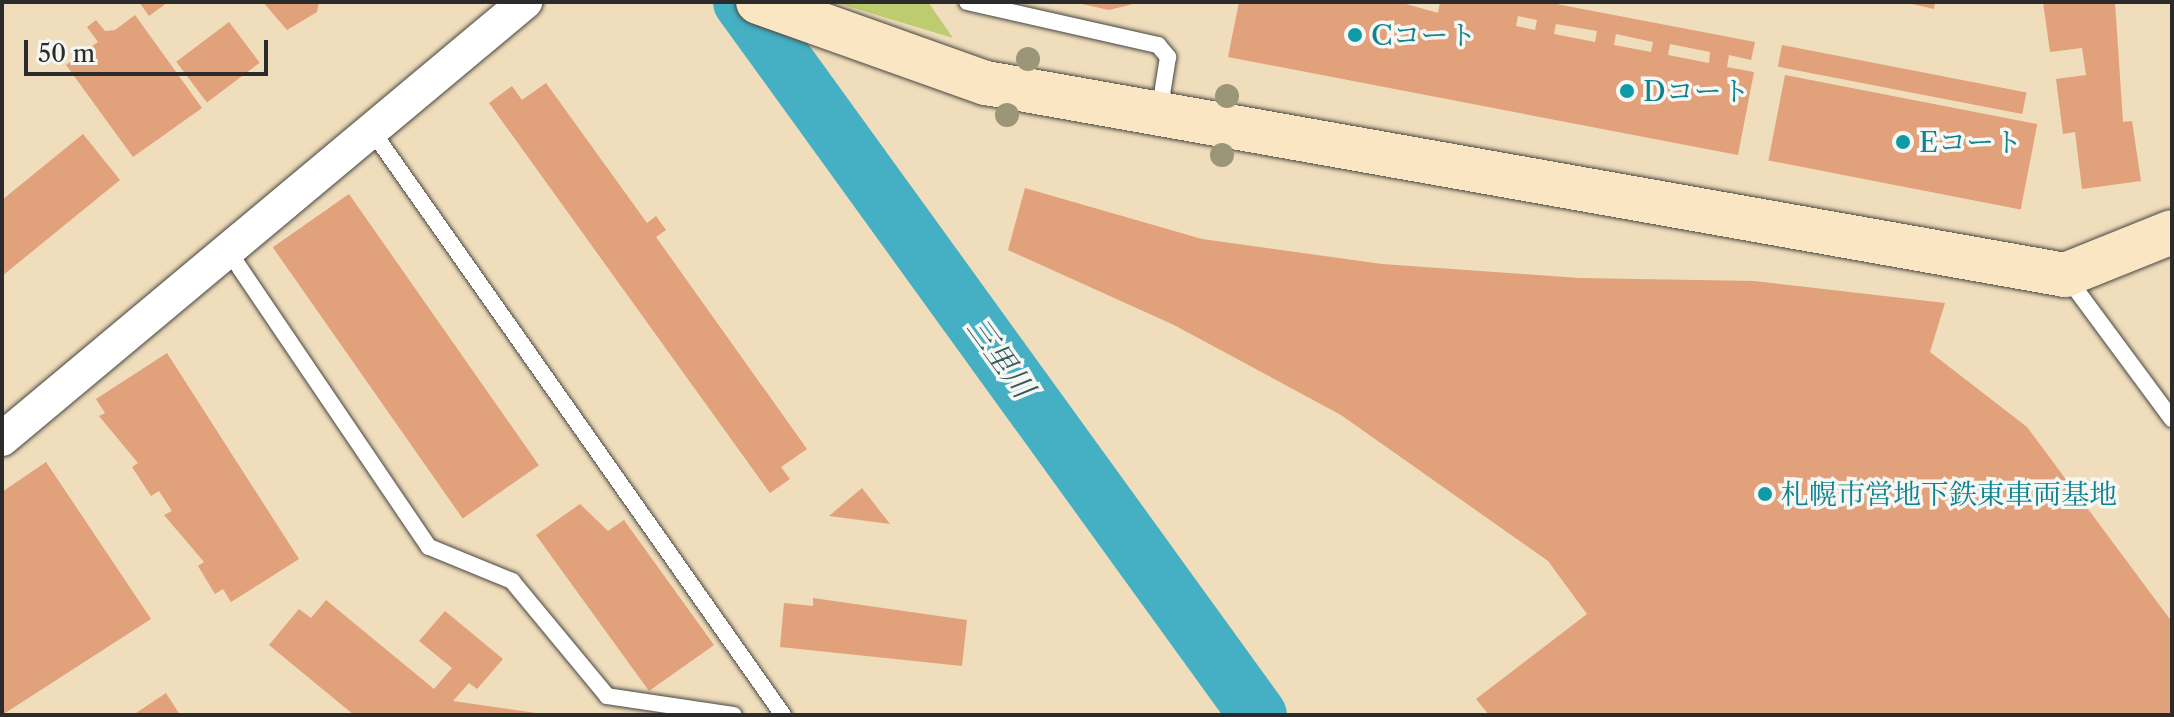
<!DOCTYPE html>
<meta charset="utf-8">
<style>
body{margin:0}
#map{position:relative;width:2174px;height:717px;overflow:hidden;background:#efddbb;font-family:"Libre Caslon Text","Noto Serif JP",serif}
div>[style]{position:absolute}
.green>*{inset:0;background:#bdcc6e}
.river>*{height:58px;margin:-29px;padding:0 29px;transform-origin:29px;border-radius:29px;background:#45afc4}
.building>*{inset:0;background:#e1a17b;transform-origin:0 0}
.roads{filter:drop-shadow(0 0 2px #484641) drop-shadow(0 0 2px #484641)}
.lane>*{height:16px;margin:-8px;padding:0 8px;transform-origin:8px;border-radius:8px;background:#fff}
.street>*{height:34px;margin:-17px;padding:0 17px;transform-origin:17px;border-radius:17px;background:#fff}
.secondary>*{height:44px;margin:-22px;padding:0 22px;transform-origin:22px;border-radius:22px;background:#fbe6c4}
.trees>*{width:24px;height:24px;margin:-12px;border-radius:50%;background:#9b9677}
.dots>*{width:22px;height:22px;translate:-50% -50%;box-sizing:border-box;border:4px solid #f6f6f2;border-radius:50%}
span{translate:-50% -50%;white-space:nowrap;text-align:center;line-height:1.15;-webkit-text-stroke:7px #f6f6f2;paint-order:stroke}
.culture-label{font-size:28px;color:#0d838f}
.left{translate:0 -50%;text-align:left}
.water-label{font-size:30px;color:#345961;font-style:italic}
.frame{position:absolute;inset:0;border:4px solid #2b2b2b;pointer-events:none}
.scale{position:absolute;left:24px;top:40px;width:244px;height:36px;box-sizing:border-box;border:4px solid #2b2b2b;border-top:0;padding-left:10px;font-size:24px;line-height:28px;white-space:nowrap;color:#2b2b2b;-webkit-text-stroke:6px #f6f6f2;paint-order:stroke}
</style>
<div id="map">
<div class="green">
<div style="clip-path:polygon(834px 2px,928px 2px,953px 38px)"></div>
</div>
<div class="river">
<div style="left:742px;top:2px;width:880px;rotate:54.11deg"></div>
</div>
<div class="building">
<div style="clip-path:polygon(139px 2px,168px 2px,149px 16px)"></div>
<div style="clip-path:polygon(263px 2px,319px 2px,317px 12px,287px 30px)"></div>
<div style="clip-path:polygon(1073px 2px,1137px 2px,1137px 3px,1109px 10px)"></div>
<div style="clip-path:polygon(evenodd,1239px 2px,1399px 2px,1438px 13px,1440px 2px,1546px 2px,1755px 42px,1751px 60px,1729px 55px,1727px 67px,1754px 72px,1738px 155px,1228px 57px,1239px 2px,1518px 16px,1537px 20px,1535px 30px,1516px 26px,1518px 16px,1239px 2px,1556px 24px,1597px 31px,1595px 42px,1554px 34px,1556px 24px,1239px 2px,1616px 34px,1653px 42px,1651px 52px,1614px 45px,1616px 34px,1239px 2px,1670px 44px,1710px 52px,1709px 63px,1668px 55px,1670px 44px)"></div>
<div style="clip-path:polygon(1903px 2px,1935px 2px,1934px 9px)"></div>
<div style="clip-path:polygon(2043px 2px,2115px 2px,2123px 122px,2132px 121px,2141px 181px,2082px 189px,2075px 132px,2063px 134px,2056px 79px,2086px 75px,2082px 48px,2050px 52px)"></div>
<div style="clip-path:polygon(135px 15px,202px 108px,133px 157px,66px 65px,98px 42px,87px 27px,96px 20px,105px 31px,115px 30px)"></div>
<div style="left:229px;top:22px;width:51px;height:66px;rotate:53deg"></div>
<div style="left:1782px;top:45px;width:249px;height:22px;rotate:11deg"></div>
<div style="left:1785px;top:75px;width:257px;height:87px;rotate:11deg"></div>
<div style="clip-path:polygon(546px 83px,647px 223px,656px 216px,666px 230px,656px 237px,807px 449px,781px 467px,790px 479px,770px 493px,489px 103px,512px 86px,522px 100px)"></div>
<div style="clip-path:polygon(83px 134px,120px 180px,2px 276px,2px 200px)"></div>
<div style="clip-path:polygon(1025px 188px,1202px 239px,1382px 264px,1579px 278px,1754px 281px,1945px 303px,1930px 352px,2027px 427px,2172px 622px,2172px 715px,1489px 715px,1476px 699px,1587px 614px,1548px 561px,1341px 415px,1174px 325px,1008px 250px)"></div>
<div style="left:349px;top:194px;width:331px;height:93px;rotate:55deg"></div>
<div style="clip-path:polygon(167px 353px,299px 559px,231px 602px,223px 589px,215px 594px,198px 566px,204px 562px,164px 515px,172px 511px,159px 491px,151px 496px,132px 467px,138px 463px,99px 416px,105px 413px,96px 399px)"></div>
<div style="clip-path:polygon(46px 462px,151px 619px,2px 715px,2px 492px)"></div>
<div style="clip-path:polygon(862px 488px,890px 524px,829px 516px)"></div>
<div style="clip-path:polygon(580px 504px,608px 531px,624px 520px,714px 645px,649px 691px,536px 535px)"></div>
<div style="clip-path:polygon(813px 598px,967px 620px,962px 666px,780px 647px,784px 603px,813px 606px)"></div>
<div style="clip-path:polygon(326px 600px,434px 689px,452px 668px,419px 641px,445px 611px,503px 659px,477px 689px,469px 683px,453px 701px,550px 715px,354px 715px,269px 645px,299px 609px,311px 618px)"></div>
<div style="clip-path:polygon(166px 693px,180px 715px,133px 715px)"></div>
</div>
<div class="roads">
<div class="lane">
<div style="left:967px;top:2px;width:196px;rotate:12.7deg"></div>
<div style="left:1158px;top:45px;width:16px;rotate:50deg"></div>
<div style="left:1168px;top:57px;width:57px;rotate:99.1deg"></div>
<div style="left:370px;top:128px;width:718px;rotate:54.87deg"></div>
<div style="left:227px;top:249px;width:360px;rotate:55.9deg"></div>
<div style="left:429px;top:547px;width:90px;rotate:22.3deg"></div>
<div style="left:512px;top:581px;width:149px;rotate:50.4deg"></div>
<div style="left:607px;top:696px;width:128px;rotate:8.5deg"></div>
<div style="left:2066px;top:276px;width:178px;rotate:53.5deg"></div>
</div>
<div class="street">
<div style="left:2px;top:439px;width:682px;rotate:-39.88deg"></div>
</div>
<div class="secondary">
<div style="left:758px;top:2px;width:242px;rotate:19.6deg"></div>
<div style="left:986px;top:83px;width:1096px;rotate:10.09deg"></div>
<div style="left:2065px;top:275px;width:115px;rotate:-21.9deg"></div>
</div>
</div>
<div class="trees">
<div style="left:1028px;top:59px"></div>
<div style="left:1227px;top:96px"></div>
<div style="left:1007px;top:115px"></div>
<div style="left:1222px;top:155px"></div>
</div>
<div class="dots">
<div style="left:1355px;top:35px;background:#0f9aa8"></div>
<div style="left:1627px;top:91px;background:#0f9aa8"></div>
<div style="left:1903px;top:142px;background:#0f9aa8"></div>
<div style="left:1765px;top:494px;background:#0f9aa8"></div>
</div>
<div class="culture-label">
<span class="left" style="left:1371px;top:35px">Cコート</span>
<span class="left" style="left:1643px;top:91px">Dコート</span>
<span class="left" style="left:1919px;top:142px">Eコート</span>
<span class="left" style="left:1781px;top:494px">札幌市営地下鉄東車両基地</span>
</div>
<div class="water-label">
<span style="left:1000px;top:358px;rotate:54deg">三里川</span>
</div>
<div class="frame"></div>
<div class="scale">50 m</div>
</div>
